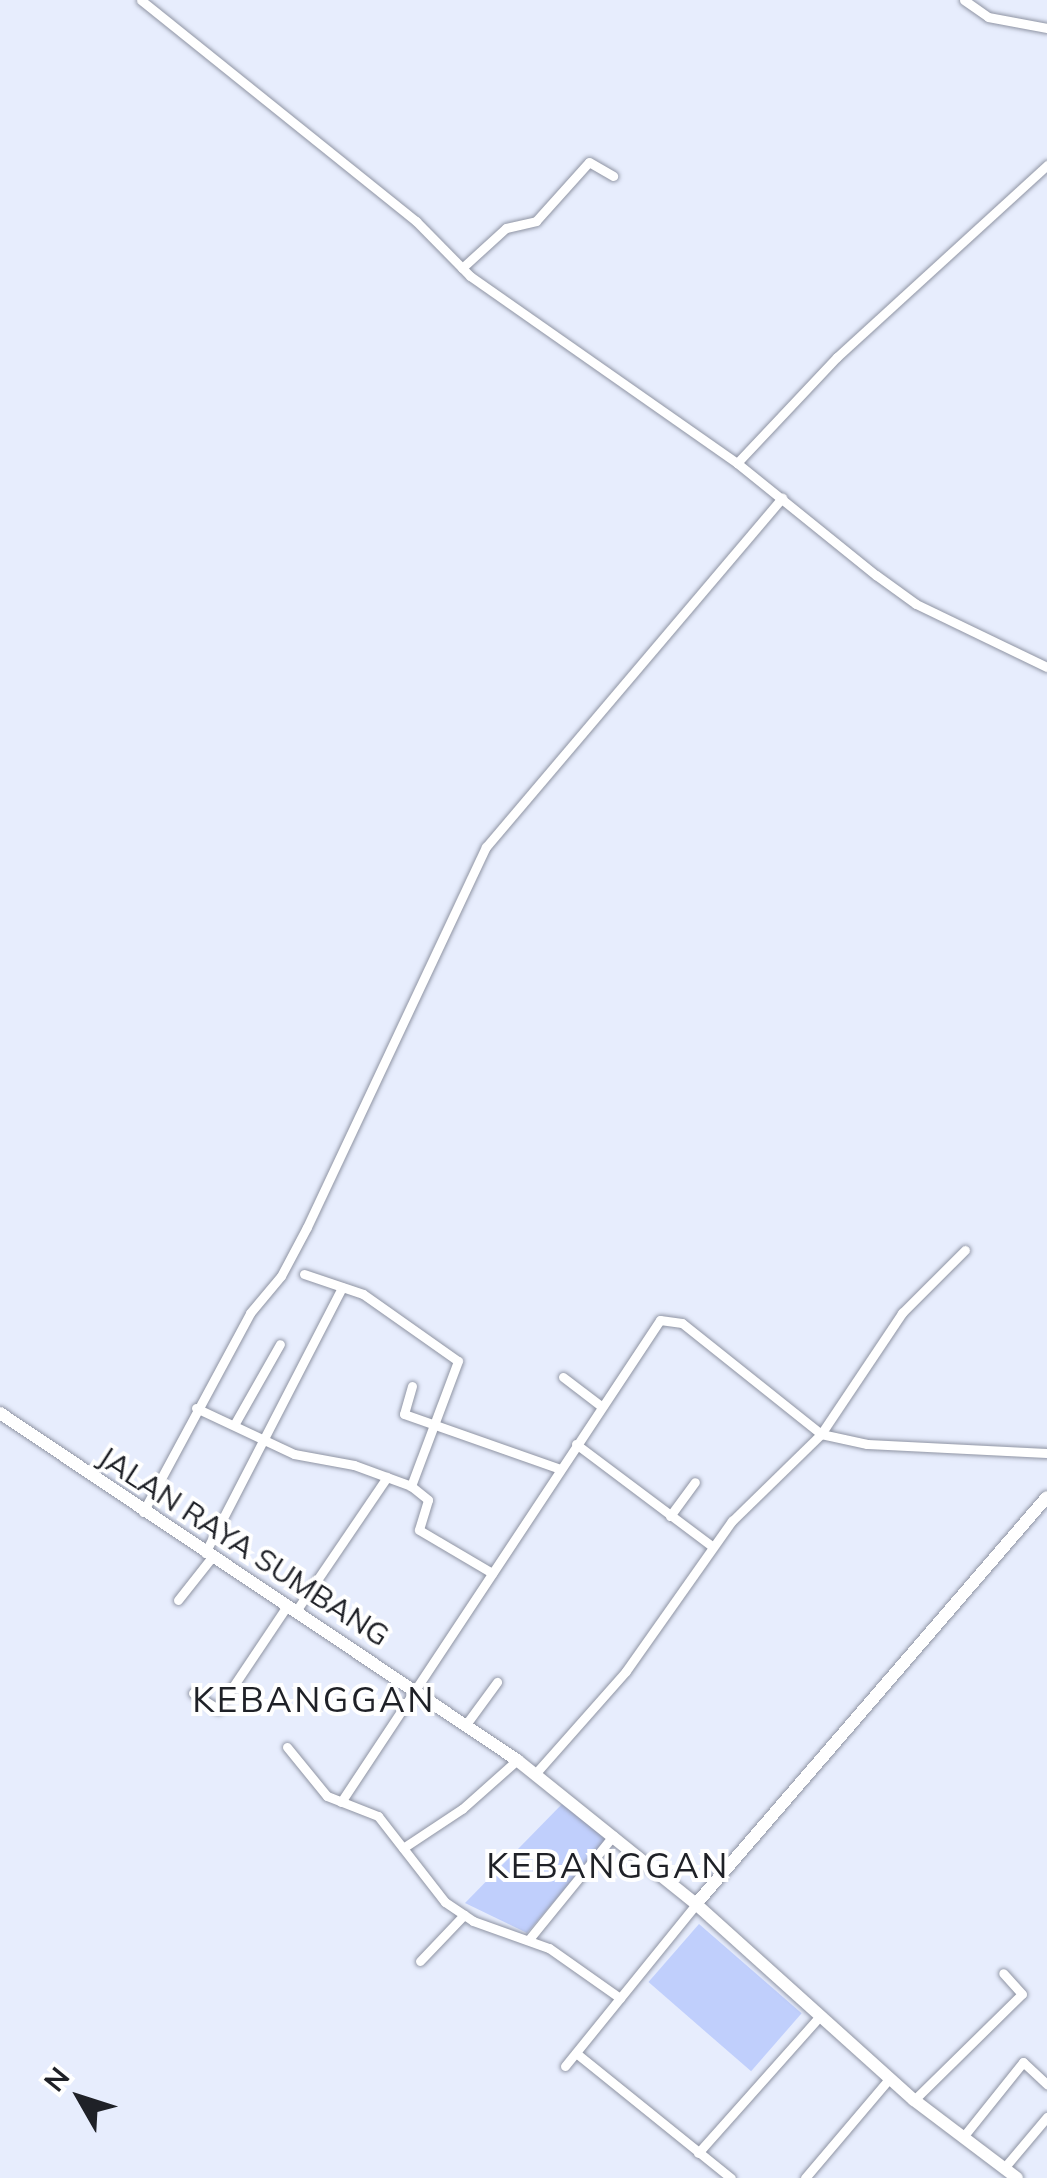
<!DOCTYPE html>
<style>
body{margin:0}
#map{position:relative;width:1047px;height:2178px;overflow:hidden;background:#e7edfd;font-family:Mulish,sans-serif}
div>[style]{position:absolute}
.green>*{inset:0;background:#c0cffc;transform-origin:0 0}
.roads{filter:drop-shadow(0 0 2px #8f94a3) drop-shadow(0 0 2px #8f94a3)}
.street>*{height:9px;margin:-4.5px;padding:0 4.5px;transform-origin:4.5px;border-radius:4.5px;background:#fff}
.secondary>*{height:12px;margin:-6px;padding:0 6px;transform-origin:6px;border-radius:6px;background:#fff}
span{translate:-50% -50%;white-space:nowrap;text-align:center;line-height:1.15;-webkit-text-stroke:8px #fff;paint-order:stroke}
.street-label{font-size:30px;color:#1f2127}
.quarter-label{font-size:35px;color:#1f2127;letter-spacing:2.5px}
.north{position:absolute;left:30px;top:2048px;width:100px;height:100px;-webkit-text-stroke:8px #fff;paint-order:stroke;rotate:309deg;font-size:28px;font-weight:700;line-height:40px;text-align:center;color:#1f2127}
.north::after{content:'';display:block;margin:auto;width:35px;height:45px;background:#1f2127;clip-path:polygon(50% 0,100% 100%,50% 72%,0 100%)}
</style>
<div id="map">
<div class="green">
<div style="clip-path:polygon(564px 1802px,608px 1838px,527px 1933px,465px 1903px)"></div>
<div style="left:699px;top:1924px;width:136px;height:77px;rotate:41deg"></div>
</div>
<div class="roads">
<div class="street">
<div style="left:141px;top:0;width:353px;rotate:38.8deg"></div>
<div style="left:416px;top:221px;width:77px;rotate:45.5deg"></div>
<div style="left:470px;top:276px;width:326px;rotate:35deg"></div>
<div style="left:737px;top:463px;width:179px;rotate:38.9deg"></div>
<div style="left:876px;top:575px;width:49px;rotate:35.9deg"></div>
<div style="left:916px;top:604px;width:145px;rotate:25.7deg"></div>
<div style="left:964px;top:0;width:29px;rotate:35deg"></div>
<div style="left:988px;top:17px;width:60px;rotate:10.6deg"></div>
<div style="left:462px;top:268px;width:59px;rotate:-42.3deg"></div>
<div style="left:506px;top:228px;width:31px;rotate:-13deg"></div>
<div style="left:536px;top:221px;width:79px;rotate:-48.1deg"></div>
<div style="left:589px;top:162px;width:28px;rotate:30deg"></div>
<div style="left:737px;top:463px;width:146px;rotate:-46.7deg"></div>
<div style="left:837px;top:357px;width:285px;rotate:-42.4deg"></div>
<div style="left:304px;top:1274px;width:62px;rotate:18.7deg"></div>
<div style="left:363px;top:1294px;width:116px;rotate:35.2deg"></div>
<div style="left:458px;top:1361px;width:134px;rotate:110.6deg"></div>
<div style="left:563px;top:1377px;width:48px;rotate:37.3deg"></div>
<div style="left:412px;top:1386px;width:29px;rotate:106deg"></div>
<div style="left:404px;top:1414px;width:165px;rotate:19.4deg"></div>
<div style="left:196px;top:1408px;width:108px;rotate:25.1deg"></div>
<div style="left:294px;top:1454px;width:61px;rotate:10.4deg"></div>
<div style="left:354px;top:1465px;width:61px;rotate:20.2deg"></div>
<div style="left:411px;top:1486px;width:22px;rotate:39deg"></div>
<div style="left:428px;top:1500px;width:31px;rotate:107deg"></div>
<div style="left:419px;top:1530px;width:85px;rotate:30.5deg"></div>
<div style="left:234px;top:1425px;width:93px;rotate:-60.4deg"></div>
<div style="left:576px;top:1444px;width:170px;rotate:36.9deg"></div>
<div style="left:143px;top:1512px;width:226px;rotate:-61.7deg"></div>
<div style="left:250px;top:1313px;width:48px;rotate:-50deg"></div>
<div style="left:281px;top:1276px;width:55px;rotate:-62deg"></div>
<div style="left:307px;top:1227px;width:420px;rotate:-64.8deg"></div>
<div style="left:486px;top:847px;width:458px;rotate:-49.7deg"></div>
<div style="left:670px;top:1516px;width:42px;rotate:-53.7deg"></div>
<div style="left:205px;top:1553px;width:299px;rotate:-62.7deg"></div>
<div style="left:178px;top:1600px;width:55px;rotate:-51.7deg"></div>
<div style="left:296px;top:1611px;width:162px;rotate:-55.8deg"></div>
<div style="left:193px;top:1693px;width:30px;rotate:33deg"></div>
<div style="left:218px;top:1709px;width:124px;rotate:-56.2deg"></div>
<div style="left:467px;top:1723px;width:51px;rotate:-53.8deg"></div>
<div style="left:287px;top:1747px;width:63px;rotate:50.8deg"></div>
<div style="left:327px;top:1796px;width:55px;rotate:21.4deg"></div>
<div style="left:378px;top:1816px;width:109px;rotate:52.1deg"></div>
<div style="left:445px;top:1902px;width:34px;rotate:34deg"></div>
<div style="left:473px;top:1921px;width:81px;rotate:19.6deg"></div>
<div style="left:549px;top:1948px;width:87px;rotate:35.2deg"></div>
<div style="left:535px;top:1774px;width:137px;rotate:-48.5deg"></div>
<div style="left:626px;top:1671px;width:184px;rotate:-54.8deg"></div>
<div style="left:732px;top:1521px;width:124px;rotate:-44.3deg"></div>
<div style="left:821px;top:1434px;width:146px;rotate:-56.2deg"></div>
<div style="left:902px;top:1313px;width:89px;rotate:-45deg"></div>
<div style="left:341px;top:1802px;width:578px;rotate:-56.5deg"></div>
<div style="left:660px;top:1320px;width:22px;rotate:8deg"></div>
<div style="left:682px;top:1323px;width:178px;rotate:38.6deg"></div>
<div style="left:821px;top:1434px;width:47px;rotate:12.3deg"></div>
<div style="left:867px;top:1444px;width:180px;rotate:2.9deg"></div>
<div style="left:403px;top:1848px;width:71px;rotate:-33.5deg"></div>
<div style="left:462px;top:1809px;width:74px;rotate:-41.7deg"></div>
<div style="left:530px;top:1938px;width:132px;rotate:-50.9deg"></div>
<div style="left:420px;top:1961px;width:64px;rotate:-46.3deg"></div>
<div style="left:576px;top:2053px;width:199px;rotate:38.9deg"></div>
<div style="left:565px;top:2066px;width:208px;rotate:-51deg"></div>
<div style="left:914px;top:2100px;width:151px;rotate:-44.5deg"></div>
<div style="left:1022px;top:1994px;width:28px;rotate:-132deg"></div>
<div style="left:963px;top:2137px;width:96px;rotate:-51.3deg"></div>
<div style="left:1023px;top:2062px;width:33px;rotate:43deg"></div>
<div style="left:698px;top:2153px;width:183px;rotate:-48.3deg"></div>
<div style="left:1004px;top:2168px;width:67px;rotate:-49.9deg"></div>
<div style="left:805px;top:2178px;width:130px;rotate:-49.7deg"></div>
</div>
<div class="secondary">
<div style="left:0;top:1413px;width:623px;rotate:33.87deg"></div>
<div style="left:517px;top:1760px;width:230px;rotate:38.8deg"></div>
<div style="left:696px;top:1904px;width:293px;rotate:42deg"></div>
<div style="left:914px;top:2100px;width:129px;rotate:37.1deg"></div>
<div style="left:696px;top:1904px;width:537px;rotate:-49.23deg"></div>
</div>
</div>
<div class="street-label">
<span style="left:244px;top:1546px;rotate:33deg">JALAN RAYA SUMBANG</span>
</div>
<div class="quarter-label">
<span style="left:314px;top:1699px">KEBANGGAN</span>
<span style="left:608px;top:1865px">KEBANGGAN</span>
</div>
<div class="north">N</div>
</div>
